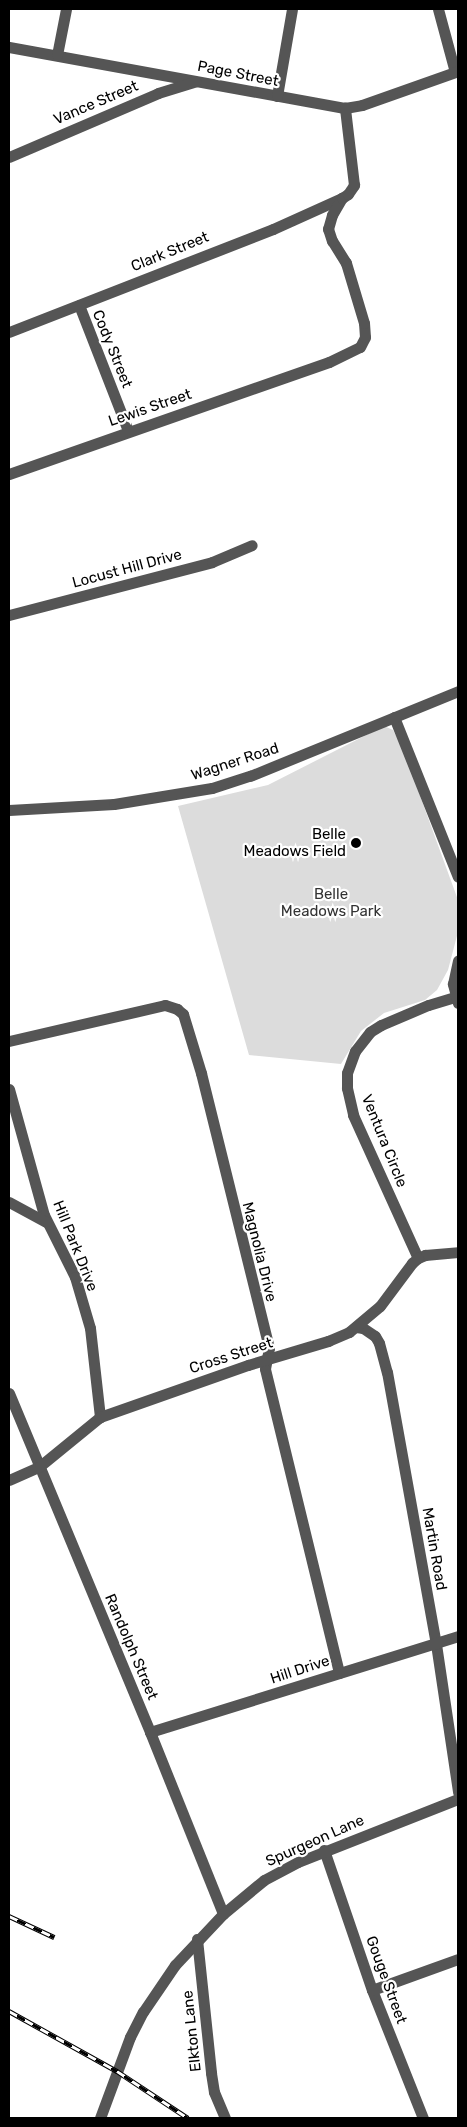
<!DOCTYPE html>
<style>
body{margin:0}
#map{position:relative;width:467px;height:2127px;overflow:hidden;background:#fff;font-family:Rubik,sans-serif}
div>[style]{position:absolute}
.green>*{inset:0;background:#dcdcdc}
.minor>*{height:11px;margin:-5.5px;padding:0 5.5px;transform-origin:5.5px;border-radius:5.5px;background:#555}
.rail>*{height:5px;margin-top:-2.5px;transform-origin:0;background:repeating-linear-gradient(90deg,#fff 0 9px,#000 0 18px);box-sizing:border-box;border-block:1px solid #000}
.dots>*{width:14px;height:14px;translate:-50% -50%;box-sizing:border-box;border:2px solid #fff;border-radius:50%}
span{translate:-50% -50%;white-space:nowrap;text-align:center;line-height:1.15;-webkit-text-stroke:4.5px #fff;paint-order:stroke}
.street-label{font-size:15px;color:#000}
.poi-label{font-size:15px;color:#000}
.right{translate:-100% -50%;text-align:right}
.park-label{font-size:15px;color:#333}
.frame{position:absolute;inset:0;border:10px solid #000;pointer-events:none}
</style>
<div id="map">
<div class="green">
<div style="clip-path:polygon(384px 726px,393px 730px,403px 749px,458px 900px,458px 932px,448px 970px,437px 990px,425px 1000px,384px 1013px,361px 1031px,341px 1064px,249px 1055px,178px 806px,268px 785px)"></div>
</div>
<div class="minor">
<div style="left:438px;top:9px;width:65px;rotate:74.9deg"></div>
<div style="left:9px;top:47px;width:341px;rotate:10.3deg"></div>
<div style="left:345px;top:108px;width:17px;rotate:-10deg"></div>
<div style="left:362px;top:105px;width:102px;rotate:-19.5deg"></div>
<div style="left:57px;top:55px;width:47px;rotate:-78.9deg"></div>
<div style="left:277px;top:96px;width:88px;rotate:-80.2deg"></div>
<div style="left:9px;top:157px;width:162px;rotate:-23.2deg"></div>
<div style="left:158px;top:93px;width:39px;rotate:-17deg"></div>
<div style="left:79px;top:305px;width:135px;rotate:68.7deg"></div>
<div style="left:9px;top:332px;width:283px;rotate:-21.3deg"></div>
<div style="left:273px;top:229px;width:76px;rotate:-24.2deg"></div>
<div style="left:9px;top:474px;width:339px;rotate:-19.3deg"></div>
<div style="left:329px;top:362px;width:34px;rotate:-26deg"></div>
<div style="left:360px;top:347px;width:11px;rotate:-63deg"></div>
<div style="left:365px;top:337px;width:14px;rotate:-94deg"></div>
<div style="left:364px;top:323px;width:63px;rotate:-106.7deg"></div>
<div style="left:346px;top:263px;width:26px;rotate:-122deg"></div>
<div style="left:332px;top:241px;width:13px;rotate:-108deg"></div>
<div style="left:328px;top:229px;width:15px;rotate:-74deg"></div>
<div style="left:332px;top:215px;width:20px;rotate:-60deg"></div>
<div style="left:342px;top:198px;width:7px;rotate:-34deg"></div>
<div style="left:348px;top:194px;width:11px;rotate:-56deg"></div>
<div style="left:354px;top:185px;width:78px;rotate:-96.7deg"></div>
<div style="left:9px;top:615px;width:210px;rotate:-14.6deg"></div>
<div style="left:212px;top:562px;width:43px;rotate:-23deg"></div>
<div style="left:394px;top:717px;width:172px;rotate:68.2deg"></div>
<div style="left:9px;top:810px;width:105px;rotate:-3.3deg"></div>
<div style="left:114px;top:804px;width:99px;rotate:-9.3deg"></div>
<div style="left:212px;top:788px;width:40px;rotate:-18deg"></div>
<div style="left:250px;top:776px;width:225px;rotate:-22.2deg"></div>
<div style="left:458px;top:996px;width:31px;rotate:163deg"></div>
<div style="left:428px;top:1005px;width:51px;rotate:156.9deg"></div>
<div style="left:381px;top:1025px;width:13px;rotate:148deg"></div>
<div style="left:370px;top:1032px;width:24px;rotate:128deg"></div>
<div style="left:355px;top:1051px;width:23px;rotate:110deg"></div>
<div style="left:347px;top:1073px;width:15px;rotate:90deg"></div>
<div style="left:347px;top:1088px;width:28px;rotate:77deg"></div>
<div style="left:353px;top:1115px;width:157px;rotate:65.6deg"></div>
<div style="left:418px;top:1258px;width:8px;rotate:-23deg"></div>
<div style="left:425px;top:1255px;width:33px;rotate:-5deg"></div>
<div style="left:458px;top:1003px;width:20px;rotate:-105deg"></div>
<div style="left:453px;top:984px;width:24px;rotate:-78deg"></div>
<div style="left:9px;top:1041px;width:160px;rotate:-13deg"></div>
<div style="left:165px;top:1005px;width:13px;rotate:18deg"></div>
<div style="left:177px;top:1009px;width:8px;rotate:40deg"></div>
<div style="left:183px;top:1014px;width:62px;rotate:73deg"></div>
<div style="left:201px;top:1073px;width:283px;rotate:76.1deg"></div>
<div style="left:269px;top:1348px;width:21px;rotate:101deg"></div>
<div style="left:265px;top:1369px;width:313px;rotate:76.3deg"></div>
<div style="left:9px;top:1089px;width:131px;rotate:74.5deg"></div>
<div style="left:44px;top:1215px;width:69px;rotate:63.4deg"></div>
<div style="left:75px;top:1277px;width:53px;rotate:73.6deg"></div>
<div style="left:90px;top:1328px;width:90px;rotate:83.6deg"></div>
<div style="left:9px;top:1202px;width:42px;rotate:28.4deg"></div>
<div style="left:356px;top:1327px;width:7px;rotate:8deg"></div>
<div style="left:363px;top:1328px;width:14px;rotate:34deg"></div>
<div style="left:375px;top:1336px;width:8px;rotate:60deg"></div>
<div style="left:379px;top:1343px;width:30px;rotate:75deg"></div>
<div style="left:387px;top:1372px;width:276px;rotate:79.8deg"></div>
<div style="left:436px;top:1644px;width:150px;rotate:81.5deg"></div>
<div style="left:9px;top:1393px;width:367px;rotate:67.4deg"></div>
<div style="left:150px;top:1732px;width:196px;rotate:68.1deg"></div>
<div style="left:9px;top:1480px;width:34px;rotate:-24deg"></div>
<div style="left:40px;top:1466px;width:77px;rotate:-39.2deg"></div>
<div style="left:100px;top:1417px;width:157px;rotate:-19.4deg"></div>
<div style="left:248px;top:1365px;width:84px;rotate:-16.7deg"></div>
<div style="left:328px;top:1341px;width:23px;rotate:-23deg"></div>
<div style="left:349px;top:1332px;width:40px;rotate:-40deg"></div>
<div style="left:380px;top:1306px;width:54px;rotate:-53.3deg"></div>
<div style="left:412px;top:1263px;width:8px;rotate:-40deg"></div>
<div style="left:150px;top:1732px;width:323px;rotate:-17.3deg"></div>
<div style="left:324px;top:1850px;width:148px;rotate:71.1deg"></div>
<div style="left:372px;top:1990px;width:138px;rotate:68.3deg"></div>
<div style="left:197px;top:1939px;width:135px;rotate:84deg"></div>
<div style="left:211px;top:2073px;width:19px;rotate:81deg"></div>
<div style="left:214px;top:2092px;width:28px;rotate:67deg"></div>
<div style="left:372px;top:1990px;width:91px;rotate:-19.8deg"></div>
<div style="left:100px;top:2118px;width:86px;rotate:-69.7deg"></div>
<div style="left:130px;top:2037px;width:28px;rotate:-63deg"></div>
<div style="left:143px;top:2012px;width:57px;rotate:-55.8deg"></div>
<div style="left:175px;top:1965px;width:70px;rotate:-46.7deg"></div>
<div style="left:223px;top:1914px;width:53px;rotate:-39.7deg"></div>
<div style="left:264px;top:1880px;width:38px;rotate:-28deg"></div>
<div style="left:298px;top:1862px;width:172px;rotate:-21.5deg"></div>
</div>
<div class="rail">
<div style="left:9px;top:1916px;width:50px;rotate:25deg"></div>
<div style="left:9px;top:2011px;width:124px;rotate:29.1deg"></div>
<div style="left:117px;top:2071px;width:85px;rotate:33.5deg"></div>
</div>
<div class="dots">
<div style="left:356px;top:843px;background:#000"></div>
</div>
<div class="street-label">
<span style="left:238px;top:74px;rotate:11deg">Page Street</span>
<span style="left:96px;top:103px;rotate:-23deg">Vance Street</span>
<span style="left:170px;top:252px;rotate:-22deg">Clark Street</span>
<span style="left:112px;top:349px;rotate:68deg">Cody Street</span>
<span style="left:150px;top:408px;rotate:-19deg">Lewis Street</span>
<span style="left:127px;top:569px;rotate:-15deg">Locust Hill Drive</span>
<span style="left:235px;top:762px;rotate:-18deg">Wagner Road</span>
<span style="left:384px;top:1141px;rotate:68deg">Ventura Circle</span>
<span style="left:75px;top:1246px;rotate:68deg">Hill Park Drive</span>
<span style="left:259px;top:1252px;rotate:76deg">Magnolia Drive</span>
<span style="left:231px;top:1356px;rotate:-18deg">Cross Street</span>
<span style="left:434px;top:1549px;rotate:80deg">Martin Road</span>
<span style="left:131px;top:1647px;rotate:67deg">Randolph Street</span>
<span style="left:300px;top:1670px;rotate:-18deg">Hill Drive</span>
<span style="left:315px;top:1841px;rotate:-24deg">Spurgeon Lane</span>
<span style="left:386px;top:1980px;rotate:70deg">Gouge Street</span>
<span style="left:192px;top:2031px;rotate:-96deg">Elkton Lane</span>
</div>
<div class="poi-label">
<span class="right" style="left:346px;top:843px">Belle<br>Meadows Field</span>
</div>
<div class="park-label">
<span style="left:331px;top:903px">Belle<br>Meadows Park</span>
</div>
<div class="frame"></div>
</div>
